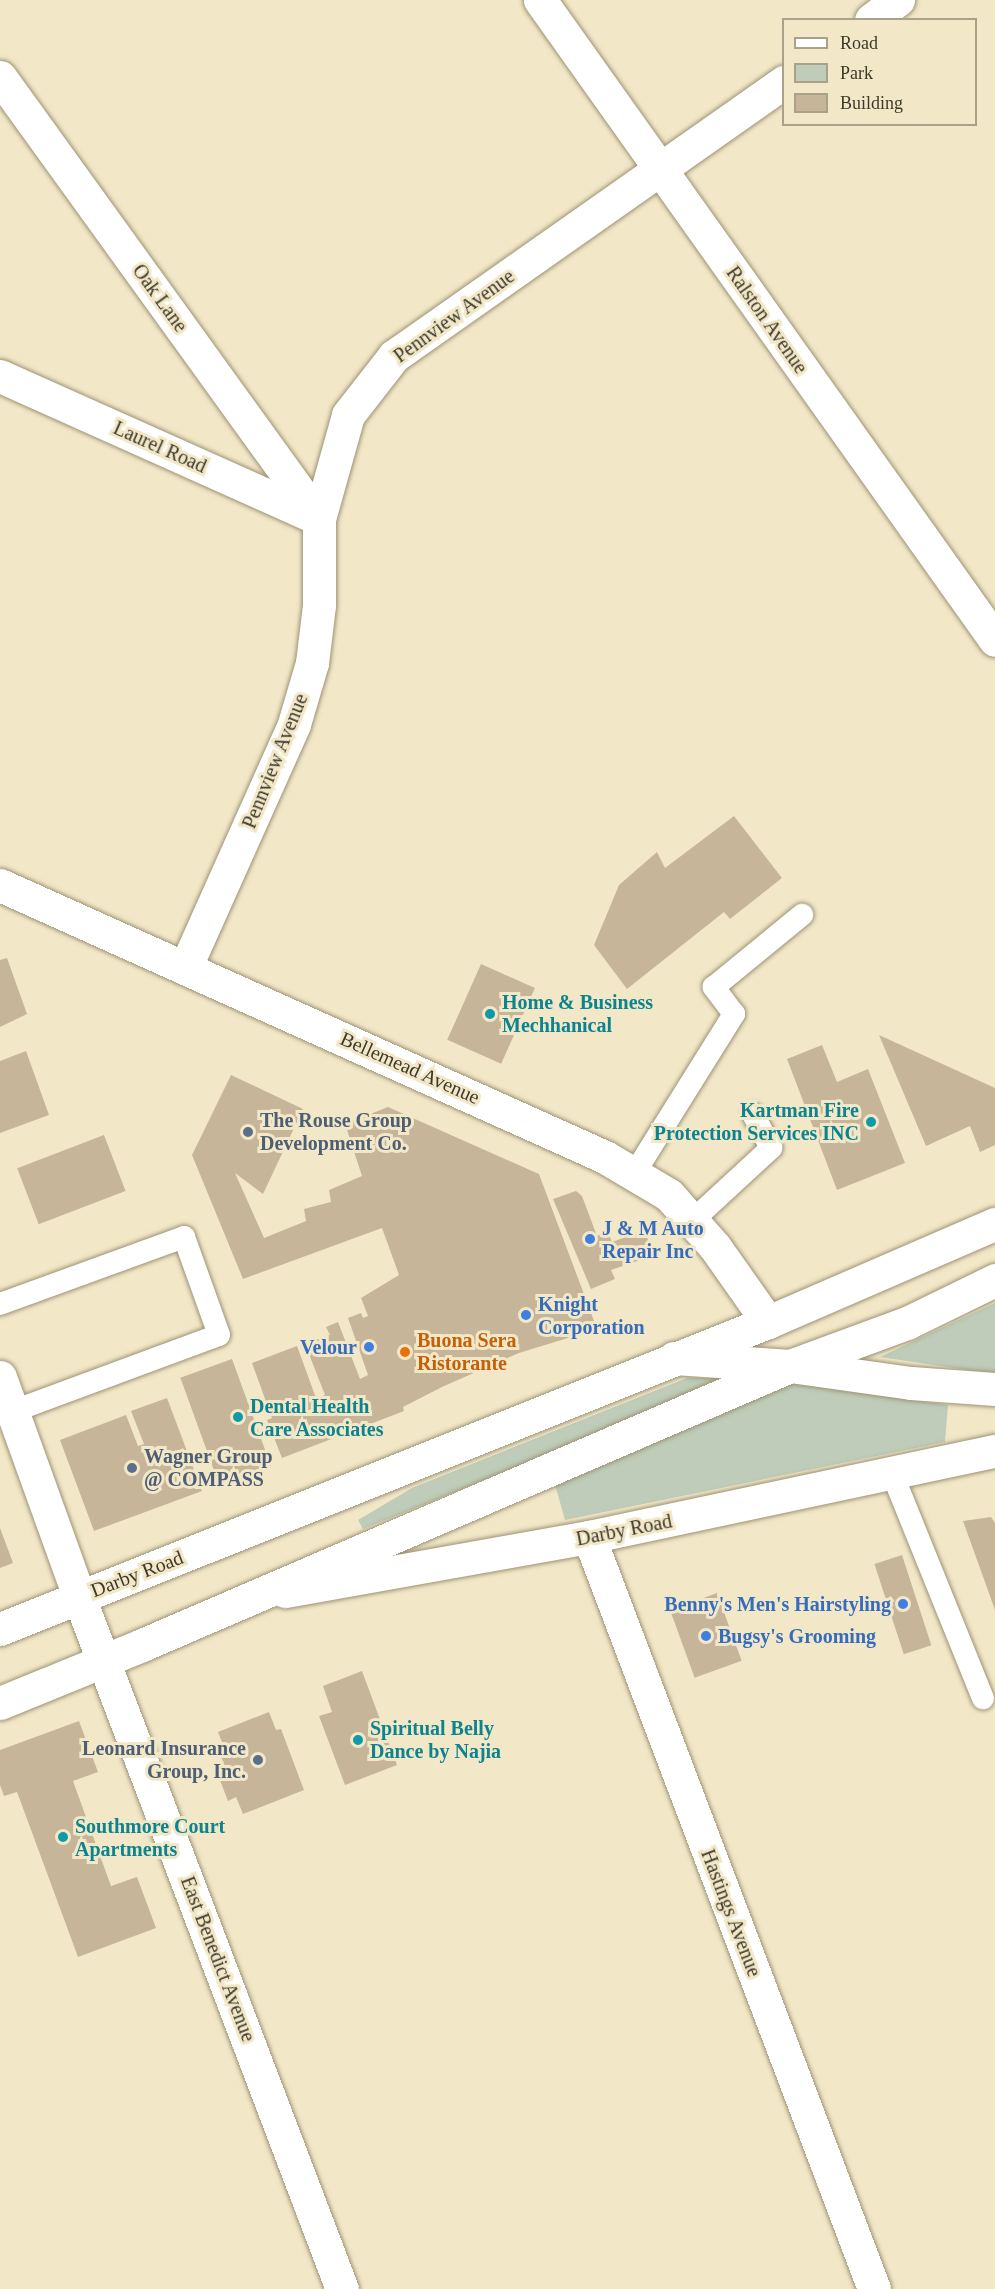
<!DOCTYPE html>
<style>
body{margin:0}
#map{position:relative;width:995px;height:2289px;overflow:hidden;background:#f2e8c8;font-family:"Times New Roman",serif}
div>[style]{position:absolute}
.green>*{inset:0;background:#beccb9}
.building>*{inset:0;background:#c7b599;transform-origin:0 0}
.roads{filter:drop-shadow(0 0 2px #9d9375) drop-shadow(0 0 2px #9d9375)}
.service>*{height:22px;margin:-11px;padding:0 11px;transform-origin:11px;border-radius:11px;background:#fff}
.minor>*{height:33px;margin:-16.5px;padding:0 16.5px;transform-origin:16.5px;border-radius:16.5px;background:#fff}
.tertiary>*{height:33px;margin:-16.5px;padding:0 16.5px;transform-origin:16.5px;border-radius:16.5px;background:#fff}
.primary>*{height:33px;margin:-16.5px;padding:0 16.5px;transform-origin:16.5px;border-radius:16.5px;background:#fff}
.dots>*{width:16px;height:16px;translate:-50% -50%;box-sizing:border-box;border:3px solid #f2e8c8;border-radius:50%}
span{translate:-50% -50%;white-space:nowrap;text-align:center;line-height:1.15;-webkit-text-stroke:6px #f2e8c8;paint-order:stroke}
.street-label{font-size:20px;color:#3c382b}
.culture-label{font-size:20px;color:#0d838f;font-weight:700}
.left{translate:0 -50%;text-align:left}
.right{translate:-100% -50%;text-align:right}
.service-label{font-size:20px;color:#4e5e75;font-weight:700}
.shop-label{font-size:20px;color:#366cbe;font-weight:700}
.food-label{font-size:20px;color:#c56008;font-weight:700}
.legend{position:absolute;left:782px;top:18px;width:195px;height:108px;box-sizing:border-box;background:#f2e8c8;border:2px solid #a9a289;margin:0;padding:8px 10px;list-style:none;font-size:18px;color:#3c382b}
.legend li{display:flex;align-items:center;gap:12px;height:30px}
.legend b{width:30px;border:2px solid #a9a289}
</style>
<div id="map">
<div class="green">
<div style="clip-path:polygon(995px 1303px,995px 1374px,880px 1357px)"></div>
<div style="clip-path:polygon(687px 1378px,716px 1378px,721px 1384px,363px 1529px,358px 1520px,412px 1488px)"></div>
<div style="clip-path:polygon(794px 1383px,948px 1405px,945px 1442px,565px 1520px,554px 1481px)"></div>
</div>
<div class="building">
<div style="clip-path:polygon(734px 816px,782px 878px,730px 919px,724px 912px,627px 989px,594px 945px,619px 885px,657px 852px,665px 868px)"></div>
<div style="clip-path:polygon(7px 958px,27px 1014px,0 1027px,0 960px)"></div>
<div style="left:481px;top:964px;width:59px;height:83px;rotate:24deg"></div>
<div style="clip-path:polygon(879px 1035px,995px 1088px,995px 1145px,980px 1152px,970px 1126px,926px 1146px)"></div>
<div style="clip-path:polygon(822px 1045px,837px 1082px,868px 1069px,905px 1163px,837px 1190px,787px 1059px)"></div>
<div style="clip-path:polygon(26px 1051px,49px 1115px,0 1133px,0 1061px)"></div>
<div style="clip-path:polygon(231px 1075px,303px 1109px,263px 1194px,235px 1173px,264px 1238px,306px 1221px,304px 1209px,331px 1202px,329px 1190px,362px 1176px,345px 1124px,388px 1107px,539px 1174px,597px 1329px,519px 1353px,442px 1387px,403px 1407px,404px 1411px,282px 1458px,267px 1420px,272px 1418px,252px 1363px,297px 1346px,316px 1398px,325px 1395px,305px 1344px,330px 1335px,326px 1327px,338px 1322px,360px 1379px,368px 1375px,348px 1318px,361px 1313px,363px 1318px,368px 1316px,361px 1298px,399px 1275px,382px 1228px,243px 1279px,192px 1155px)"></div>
<div style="left:104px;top:1135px;width:60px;height:93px;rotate:69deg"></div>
<div style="clip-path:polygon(576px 1191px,582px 1196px,597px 1236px,608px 1232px,612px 1242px,642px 1231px,658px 1254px,611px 1270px,615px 1279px,591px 1289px,553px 1199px)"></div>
<div style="left:232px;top:1359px;width:114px;height:55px;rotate:70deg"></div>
<div style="clip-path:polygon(167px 1398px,202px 1491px,94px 1531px,60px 1440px,126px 1415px,138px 1446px,144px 1444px,131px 1411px)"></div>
<div style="clip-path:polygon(991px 1517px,995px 1523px,995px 1610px,963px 1521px)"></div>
<div style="clip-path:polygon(0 1528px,13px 1563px,0 1568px)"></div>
<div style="left:902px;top:1555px;width:95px;height:29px;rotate:72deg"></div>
<div style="left:717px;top:1593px;width:72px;height:50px;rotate:70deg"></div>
<div style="clip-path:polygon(362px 1671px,397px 1765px,345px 1785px,319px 1716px,332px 1712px,323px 1686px)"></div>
<div style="clip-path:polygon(269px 1712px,276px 1730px,281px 1729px,304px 1790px,243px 1814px,236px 1797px,228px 1801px,218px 1775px,227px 1771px,218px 1749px,224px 1747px,218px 1732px)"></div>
<div style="clip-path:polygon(79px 1721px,98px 1772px,73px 1781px,111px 1886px,137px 1877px,156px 1928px,78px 1957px,17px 1792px,4px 1796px,0 1785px,0 1750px)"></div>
</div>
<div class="roads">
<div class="service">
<div style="left:634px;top:1174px;width:189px;rotate:-58deg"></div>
<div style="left:734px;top:1014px;width:34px;rotate:-127deg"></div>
<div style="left:714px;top:987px;width:114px;rotate:-39.3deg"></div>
<div style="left:692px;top:1221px;width:108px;rotate:-42.7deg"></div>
<div style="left:771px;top:1148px;width:38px;rotate:-118deg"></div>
<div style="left:0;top:1304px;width:196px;rotate:-20deg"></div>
<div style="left:184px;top:1237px;width:104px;rotate:70.3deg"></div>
<div style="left:219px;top:1335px;width:220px;rotate:159.7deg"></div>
<div style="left:892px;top:1473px;width:243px;rotate:68deg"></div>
</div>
<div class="minor">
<div style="left:540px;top:0;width:785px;rotate:54.59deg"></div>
<div style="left:871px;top:20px;width:34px;rotate:-37deg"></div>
<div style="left:0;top:77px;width:545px;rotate:54.18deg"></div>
<div style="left:0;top:376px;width:348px;rotate:24.1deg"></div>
<div style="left:0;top:885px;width:663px;rotate:24.21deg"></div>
<div style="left:605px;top:1157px;width:74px;rotate:30.7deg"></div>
<div style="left:669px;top:1195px;width:69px;rotate:48.5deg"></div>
<div style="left:715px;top:1247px;width:92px;rotate:54.8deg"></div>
<div style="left:186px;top:966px;width:265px;rotate:-65.9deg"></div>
<div style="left:294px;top:724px;width:64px;rotate:-73.6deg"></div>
<div style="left:312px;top:663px;width:58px;rotate:-83.1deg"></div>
<div style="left:319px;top:605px;width:86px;rotate:-90deg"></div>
<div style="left:319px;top:519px;width:108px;rotate:-74.4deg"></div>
<div style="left:348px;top:415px;width:75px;rotate:-52.1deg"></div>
<div style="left:394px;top:356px;width:477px;rotate:-35.1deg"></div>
<div style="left:0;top:1377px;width:234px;rotate:70.2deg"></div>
<div style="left:79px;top:1597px;width:740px;rotate:69.19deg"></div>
<div style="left:589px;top:1537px;width:804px;rotate:69.24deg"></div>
</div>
<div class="tertiary">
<div style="left:674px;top:1358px;width:116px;rotate:3.9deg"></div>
<div style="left:790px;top:1366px;width:122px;rotate:8deg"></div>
<div style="left:911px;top:1383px;width:84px;rotate:4.1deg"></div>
<div style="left:285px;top:1591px;width:309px;rotate:-10.1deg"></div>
<div style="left:589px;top:1537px;width:415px;rotate:-12deg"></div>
</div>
<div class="primary">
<div style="left:0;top:1629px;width:827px;rotate:-21.79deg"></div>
<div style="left:768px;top:1322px;width:247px;rotate:-23.4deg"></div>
<div style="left:0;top:1703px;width:153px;rotate:-22.2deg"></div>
<div style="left:142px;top:1645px;width:706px;rotate:-23.29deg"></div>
<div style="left:790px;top:1366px;width:125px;rotate:-20.2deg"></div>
<div style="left:907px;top:1323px;width:98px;rotate:-26deg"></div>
</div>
</div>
<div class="dots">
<div style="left:490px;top:1014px;background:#0f9aa8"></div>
<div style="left:871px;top:1122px;background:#0f9aa8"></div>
<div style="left:248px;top:1132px;background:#5c6f8a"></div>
<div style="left:590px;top:1239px;background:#3f7fe0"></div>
<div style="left:526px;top:1315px;background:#3f7fe0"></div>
<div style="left:369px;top:1347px;background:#3f7fe0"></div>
<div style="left:405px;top:1352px;background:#e8710a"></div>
<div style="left:238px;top:1417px;background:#0f9aa8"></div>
<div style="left:132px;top:1468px;background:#5c6f8a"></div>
<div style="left:903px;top:1604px;background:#3f7fe0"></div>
<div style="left:706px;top:1636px;background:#3f7fe0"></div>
<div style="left:358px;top:1740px;background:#0f9aa8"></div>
<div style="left:258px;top:1760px;background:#5c6f8a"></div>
<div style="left:63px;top:1837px;background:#0f9aa8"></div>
</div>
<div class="street-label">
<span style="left:160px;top:298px;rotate:54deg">Oak Lane</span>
<span style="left:454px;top:316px;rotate:-36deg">Pennview Avenue</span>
<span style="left:767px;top:320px;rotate:55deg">Ralston Avenue</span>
<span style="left:160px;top:447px;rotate:24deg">Laurel Road</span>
<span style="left:275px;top:761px;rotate:-68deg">Pennview Avenue</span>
<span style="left:410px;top:1068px;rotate:24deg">Bellemead Avenue</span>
<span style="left:624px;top:1530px;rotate:-11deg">Darby Road</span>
<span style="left:137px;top:1574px;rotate:-21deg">Darby Road</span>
<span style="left:731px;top:1913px;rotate:69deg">Hastings Avenue</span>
<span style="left:218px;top:1959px;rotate:69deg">East Benedict Avenue</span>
</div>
<div class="culture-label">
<span class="left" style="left:502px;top:1014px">Home &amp; Business<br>Mechhanical</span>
<span class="right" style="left:859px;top:1122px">Kartman Fire<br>Protection Services INC</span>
<span class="left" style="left:250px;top:1418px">Dental Health<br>Care Associates</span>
<span class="left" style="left:370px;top:1740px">Spiritual Belly<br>Dance by Najia</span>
<span class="left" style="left:75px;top:1838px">Southmore Court<br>Apartments</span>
</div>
<div class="service-label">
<span class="left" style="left:260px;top:1132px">The Rouse Group<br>Development Co.</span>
<span class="left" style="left:144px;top:1468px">Wagner Group<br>@ COMPASS</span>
<span class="right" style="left:246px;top:1760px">Leonard Insurance<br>Group, Inc.</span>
</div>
<div class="shop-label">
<span class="left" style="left:602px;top:1240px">J &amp; M Auto<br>Repair Inc</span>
<span class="left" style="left:538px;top:1316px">Knight<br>Corporation</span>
<span class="right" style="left:357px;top:1347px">Velour</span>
<span class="right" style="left:891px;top:1604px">Benny's Men's Hairstyling</span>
<span class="left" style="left:718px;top:1636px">Bugsy's Grooming</span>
</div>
<div class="food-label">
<span class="left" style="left:417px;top:1352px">Buona Sera<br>Ristorante</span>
</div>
<ul class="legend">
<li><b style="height:8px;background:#fff"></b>Road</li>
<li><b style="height:16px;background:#beccb9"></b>Park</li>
<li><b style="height:16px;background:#c7b599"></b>Building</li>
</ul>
</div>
